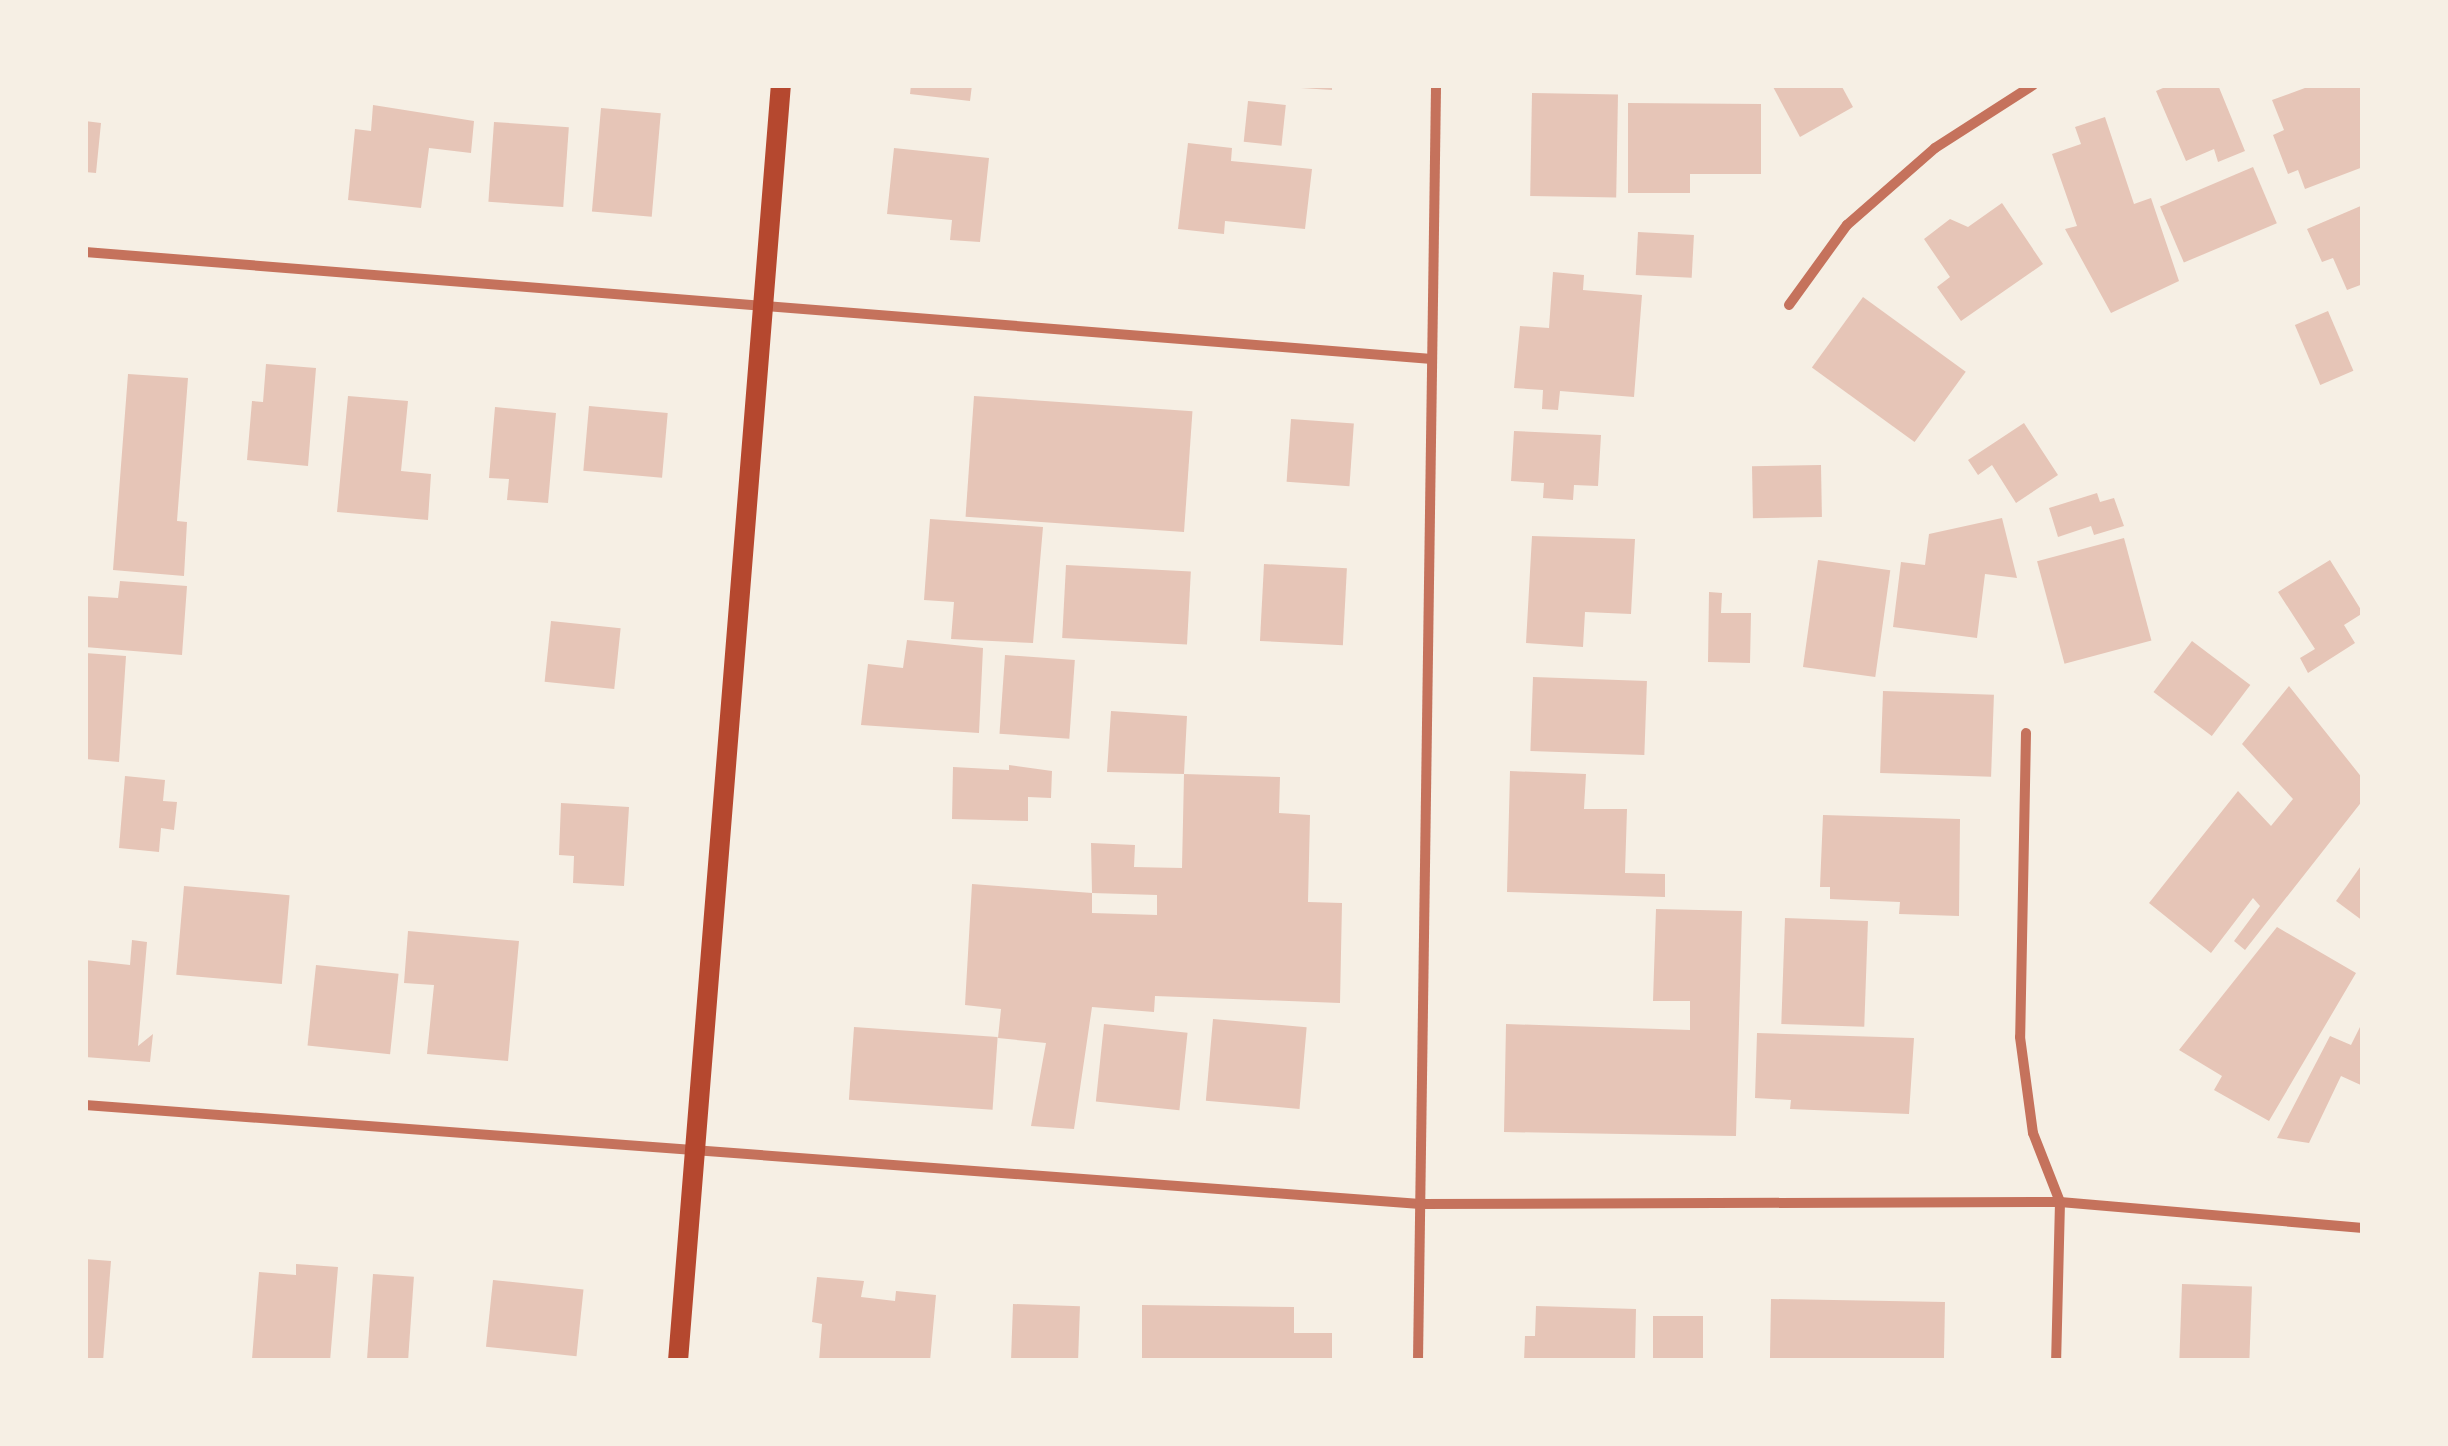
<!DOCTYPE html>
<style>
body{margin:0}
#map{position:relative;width:2448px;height:1446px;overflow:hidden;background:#f6efe4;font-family:"Space Grotesk",sans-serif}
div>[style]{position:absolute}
.building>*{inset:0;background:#e6c5b7;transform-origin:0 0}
.minor>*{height:10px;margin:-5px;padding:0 5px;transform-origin:5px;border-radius:5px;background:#c5725c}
.secondary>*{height:20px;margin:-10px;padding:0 10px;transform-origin:10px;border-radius:10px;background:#b5482f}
span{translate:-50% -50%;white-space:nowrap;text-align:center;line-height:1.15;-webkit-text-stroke:8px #f6efe4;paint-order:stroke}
.frame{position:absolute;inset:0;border:88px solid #f6efe4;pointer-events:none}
</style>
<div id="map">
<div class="building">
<div style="clip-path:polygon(911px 85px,972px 85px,970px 101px,910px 94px)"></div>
<div style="clip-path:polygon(1301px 85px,1332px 85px,1332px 90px,1301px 88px)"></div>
<div style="clip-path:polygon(1772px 85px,1841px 85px,1853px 107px,1800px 137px)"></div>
<div style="clip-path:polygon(2170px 85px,2218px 85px,2245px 151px,2218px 162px,2214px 149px,2186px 161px,2156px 91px)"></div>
<div style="clip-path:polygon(2313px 85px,2363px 85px,2363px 167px,2305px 189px,2298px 170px,2288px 174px,2273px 135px,2284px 130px,2272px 100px)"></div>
<div style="left:1532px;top:93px;width:86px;height:103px;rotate:1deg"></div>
<div style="left:1248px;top:101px;width:38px;height:41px;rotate:6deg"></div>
<div style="clip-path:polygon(1628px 103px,1761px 104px,1761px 174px,1690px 174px,1690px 193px,1628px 193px)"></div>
<div style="clip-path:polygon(373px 105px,474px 121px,471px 153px,429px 148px,421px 208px,348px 200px,355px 129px,371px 131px)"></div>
<div style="left:601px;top:108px;width:60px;height:104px;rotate:5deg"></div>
<div style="clip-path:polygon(2105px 117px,2134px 204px,2151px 198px,2179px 281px,2111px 313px,2065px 229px,2077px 226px,2052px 154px,2081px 144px,2075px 127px)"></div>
<div style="clip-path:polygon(85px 121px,101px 123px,96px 173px,85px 172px)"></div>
<div style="left:494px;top:122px;width:75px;height:80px;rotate:4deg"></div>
<div style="clip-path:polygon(1188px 143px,1232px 148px,1231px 161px,1312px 169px,1305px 229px,1225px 221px,1224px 234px,1178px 229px)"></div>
<div style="clip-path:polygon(894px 148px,989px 158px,980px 242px,950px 240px,952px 220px,887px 214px)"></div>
<div style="left:2253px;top:167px;width:61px;height:101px;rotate:67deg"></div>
<div style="clip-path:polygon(2002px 203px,2043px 264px,1961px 321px,1937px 287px,1950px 277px,1924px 239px,1950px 219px,1968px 227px)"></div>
<div style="clip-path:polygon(2363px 205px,2363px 284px,2347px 290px,2333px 258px,2322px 262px,2307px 229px)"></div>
<div style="left:1638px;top:232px;width:56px;height:43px;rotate:3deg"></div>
<div style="clip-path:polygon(1553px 272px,1584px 275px,1583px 290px,1642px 295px,1634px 397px,1560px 391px,1558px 410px,1542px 409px,1543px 390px,1514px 388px,1520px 326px,1549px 328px)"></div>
<div style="left:1863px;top:297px;width:127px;height:87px;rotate:36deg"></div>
<div style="left:2328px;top:311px;width:65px;height:36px;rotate:67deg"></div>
<div style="clip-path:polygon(266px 364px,316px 368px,308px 466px,247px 460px,252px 401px,263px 402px)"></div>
<div style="clip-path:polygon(128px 374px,188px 378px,177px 521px,187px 522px,184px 576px,113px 570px)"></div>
<div style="clip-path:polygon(348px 396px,408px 401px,401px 471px,431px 474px,428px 520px,337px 512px)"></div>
<div style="left:974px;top:396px;width:219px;height:121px;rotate:4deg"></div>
<div style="left:589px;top:406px;width:79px;height:65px;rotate:5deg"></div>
<div style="clip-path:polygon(495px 407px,556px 413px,548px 503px,507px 500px,509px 479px,489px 478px)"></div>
<div style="left:1291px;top:419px;width:63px;height:63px;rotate:4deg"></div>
<div style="clip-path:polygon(2024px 423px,2058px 475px,2016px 503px,1992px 465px,1978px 475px,1968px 460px)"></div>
<div style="clip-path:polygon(1514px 431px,1601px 435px,1598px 486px,1574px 485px,1573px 500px,1543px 498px,1544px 483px,1511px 481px)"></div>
<div style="left:1821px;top:465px;width:52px;height:69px;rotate:89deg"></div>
<div style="clip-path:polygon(2097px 493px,2100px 502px,2114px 498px,2124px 526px,2094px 535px,2091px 526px,2058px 537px,2049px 508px)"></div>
<div style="clip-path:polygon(2002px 518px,2017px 578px,1985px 574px,1977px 638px,1893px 627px,1901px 562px,1925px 565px,1929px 534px)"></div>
<div style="clip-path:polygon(930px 519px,1043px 527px,1033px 643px,951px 639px,954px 602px,924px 600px)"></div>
<div style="clip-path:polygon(1532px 536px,1635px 539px,1631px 614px,1585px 612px,1583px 647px,1526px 643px)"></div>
<div style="left:2124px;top:538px;width:106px;height:90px;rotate:75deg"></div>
<div style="left:1818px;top:560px;width:73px;height:108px;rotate:8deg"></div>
<div style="clip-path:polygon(2330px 560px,2363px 613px,2344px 625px,2355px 643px,2308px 673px,2300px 658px,2315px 649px,2278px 592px)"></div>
<div style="left:1264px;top:564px;width:83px;height:77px;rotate:3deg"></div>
<div style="left:1066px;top:565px;width:125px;height:73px;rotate:3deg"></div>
<div style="clip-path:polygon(120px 581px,187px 586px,182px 655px,85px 647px,85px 596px,118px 598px)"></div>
<div style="clip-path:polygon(1709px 592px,1722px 593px,1721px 613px,1751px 613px,1750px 663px,1708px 662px)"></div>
<div style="left:551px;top:621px;width:70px;height:61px;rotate:6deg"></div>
<div style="clip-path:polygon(907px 640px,983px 648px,979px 733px,861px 725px,868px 664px,903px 668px)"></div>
<div style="left:2192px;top:641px;width:73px;height:64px;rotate:37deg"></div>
<div style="clip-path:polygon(85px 653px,126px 656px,119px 762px,85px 759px)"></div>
<div style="left:1005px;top:655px;width:70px;height:79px;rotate:4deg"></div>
<div style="left:1533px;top:677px;width:114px;height:74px;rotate:2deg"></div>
<div style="clip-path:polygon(2289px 686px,2363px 779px,2363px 800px,2245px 950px,2234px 941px,2260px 906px,2253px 898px,2211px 953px,2149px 903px,2238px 791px,2271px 826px,2293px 799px,2242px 744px)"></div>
<div style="left:1883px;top:691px;width:111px;height:82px;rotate:2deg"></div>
<div style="clip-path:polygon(evenodd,1111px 711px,1187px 716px,1184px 774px,1280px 777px,1279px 813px,1310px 815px,1308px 902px,1342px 903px,1340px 1003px,1155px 996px,1154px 1012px,1092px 1007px,1074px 1129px,1031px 1126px,1046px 1043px,998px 1038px,1001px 1009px,965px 1005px,972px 884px,1092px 893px,1091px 843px,1135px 845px,1134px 867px,1182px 868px,1184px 774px,1107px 772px,1111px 711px,1092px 893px,1157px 895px,1157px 915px,1092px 913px,1092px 893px)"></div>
<div style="clip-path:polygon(1009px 765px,1052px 771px,1051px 798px,1028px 797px,1028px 821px,952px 819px,953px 767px,1009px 770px)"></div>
<div style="clip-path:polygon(1510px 771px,1586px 774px,1584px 809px,1627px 809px,1625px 873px,1665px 874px,1665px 897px,1507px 892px)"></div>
<div style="clip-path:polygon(125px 776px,165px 780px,163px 801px,177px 802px,174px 830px,161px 828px,159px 852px,119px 848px)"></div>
<div style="clip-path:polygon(561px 803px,629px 807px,624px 886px,573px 883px,574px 856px,559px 855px)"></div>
<div style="clip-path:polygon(1823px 815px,1960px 819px,1959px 916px,1899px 914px,1900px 902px,1830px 899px,1830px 887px,1820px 887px)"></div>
<div style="clip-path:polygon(2363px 863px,2363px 921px,2336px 901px)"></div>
<div style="left:184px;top:886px;width:106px;height:89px;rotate:5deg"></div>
<div style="clip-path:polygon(1656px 909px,1742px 911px,1736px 1136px,1504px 1132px,1506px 1024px,1690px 1030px,1690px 1001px,1653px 1001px)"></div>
<div style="left:1785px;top:918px;width:83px;height:106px;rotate:2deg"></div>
<div style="clip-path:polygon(2277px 927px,2356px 973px,2269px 1121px,2214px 1090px,2222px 1076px,2179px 1050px)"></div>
<div style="clip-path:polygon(408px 931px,519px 941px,508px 1061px,427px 1054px,434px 985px,404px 983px)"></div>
<div style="clip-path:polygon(132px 940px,147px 942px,138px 1046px,153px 1034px,150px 1062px,85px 1057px,85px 960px,130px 965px)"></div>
<div style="left:316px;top:965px;width:83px;height:81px;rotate:6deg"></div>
<div style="left:1213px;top:1019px;width:94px;height:82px;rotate:5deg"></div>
<div style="clip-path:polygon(2363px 1021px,2363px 1086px,2341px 1076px,2309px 1143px,2277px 1138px,2330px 1036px,2351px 1045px)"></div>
<div style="left:1104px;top:1024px;width:84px;height:78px;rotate:6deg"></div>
<div style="left:854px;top:1027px;width:144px;height:73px;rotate:4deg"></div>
<div style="clip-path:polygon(1757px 1033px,1914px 1038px,1909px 1114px,1790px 1109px,1791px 1100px,1755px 1098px)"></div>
<div style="clip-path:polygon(85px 1259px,111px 1261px,103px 1361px,85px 1361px)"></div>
<div style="clip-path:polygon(296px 1264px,338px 1267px,330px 1361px,252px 1359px,259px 1272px,296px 1275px)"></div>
<div style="left:373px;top:1274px;width:41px;height:87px;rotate:4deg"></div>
<div style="clip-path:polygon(817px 1277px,864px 1281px,861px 1297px,895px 1301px,896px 1291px,936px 1295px,930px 1361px,819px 1361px,822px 1324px,812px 1322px)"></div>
<div style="left:493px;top:1280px;width:91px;height:67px;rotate:6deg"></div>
<div style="left:2182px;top:1284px;width:70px;height:76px;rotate:2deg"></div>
<div style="left:1771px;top:1299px;width:174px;height:62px;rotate:1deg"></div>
<div style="left:1013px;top:1304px;width:67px;height:57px;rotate:2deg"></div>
<div style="clip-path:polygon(1142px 1305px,1294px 1307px,1294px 1333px,1332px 1333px,1332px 1361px,1142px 1361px)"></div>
<div style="clip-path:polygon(1536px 1306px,1636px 1309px,1635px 1361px,1524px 1361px,1525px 1336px,1535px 1336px)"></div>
<div style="left:1653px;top:1316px;width:50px;height:45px"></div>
</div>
<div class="minor">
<div style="left:85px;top:252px;width:1351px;rotate:4.54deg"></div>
<div style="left:1789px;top:305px;width:99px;rotate:-54.1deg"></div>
<div style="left:1847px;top:225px;width:117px;rotate:-41.2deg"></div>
<div style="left:1935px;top:148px;width:117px;rotate:-32.7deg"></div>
<div style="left:2026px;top:733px;width:304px;rotate:91.1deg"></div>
<div style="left:2020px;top:1037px;width:97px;rotate:82.3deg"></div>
<div style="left:2033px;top:1133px;width:74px;rotate:68.6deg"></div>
<div style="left:2060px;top:1202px;width:159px;rotate:91.4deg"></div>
<div style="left:85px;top:1105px;width:1339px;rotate:4.24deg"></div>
<div style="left:1420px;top:1204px;width:640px;rotate:-0.18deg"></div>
<div style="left:2060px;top:1202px;width:304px;rotate:4.9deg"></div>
<div style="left:1418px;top:1361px;width:1276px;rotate:-89.19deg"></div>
</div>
<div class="secondary">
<div style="left:678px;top:1361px;width:1280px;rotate:-85.39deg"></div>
</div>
<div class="frame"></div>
</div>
